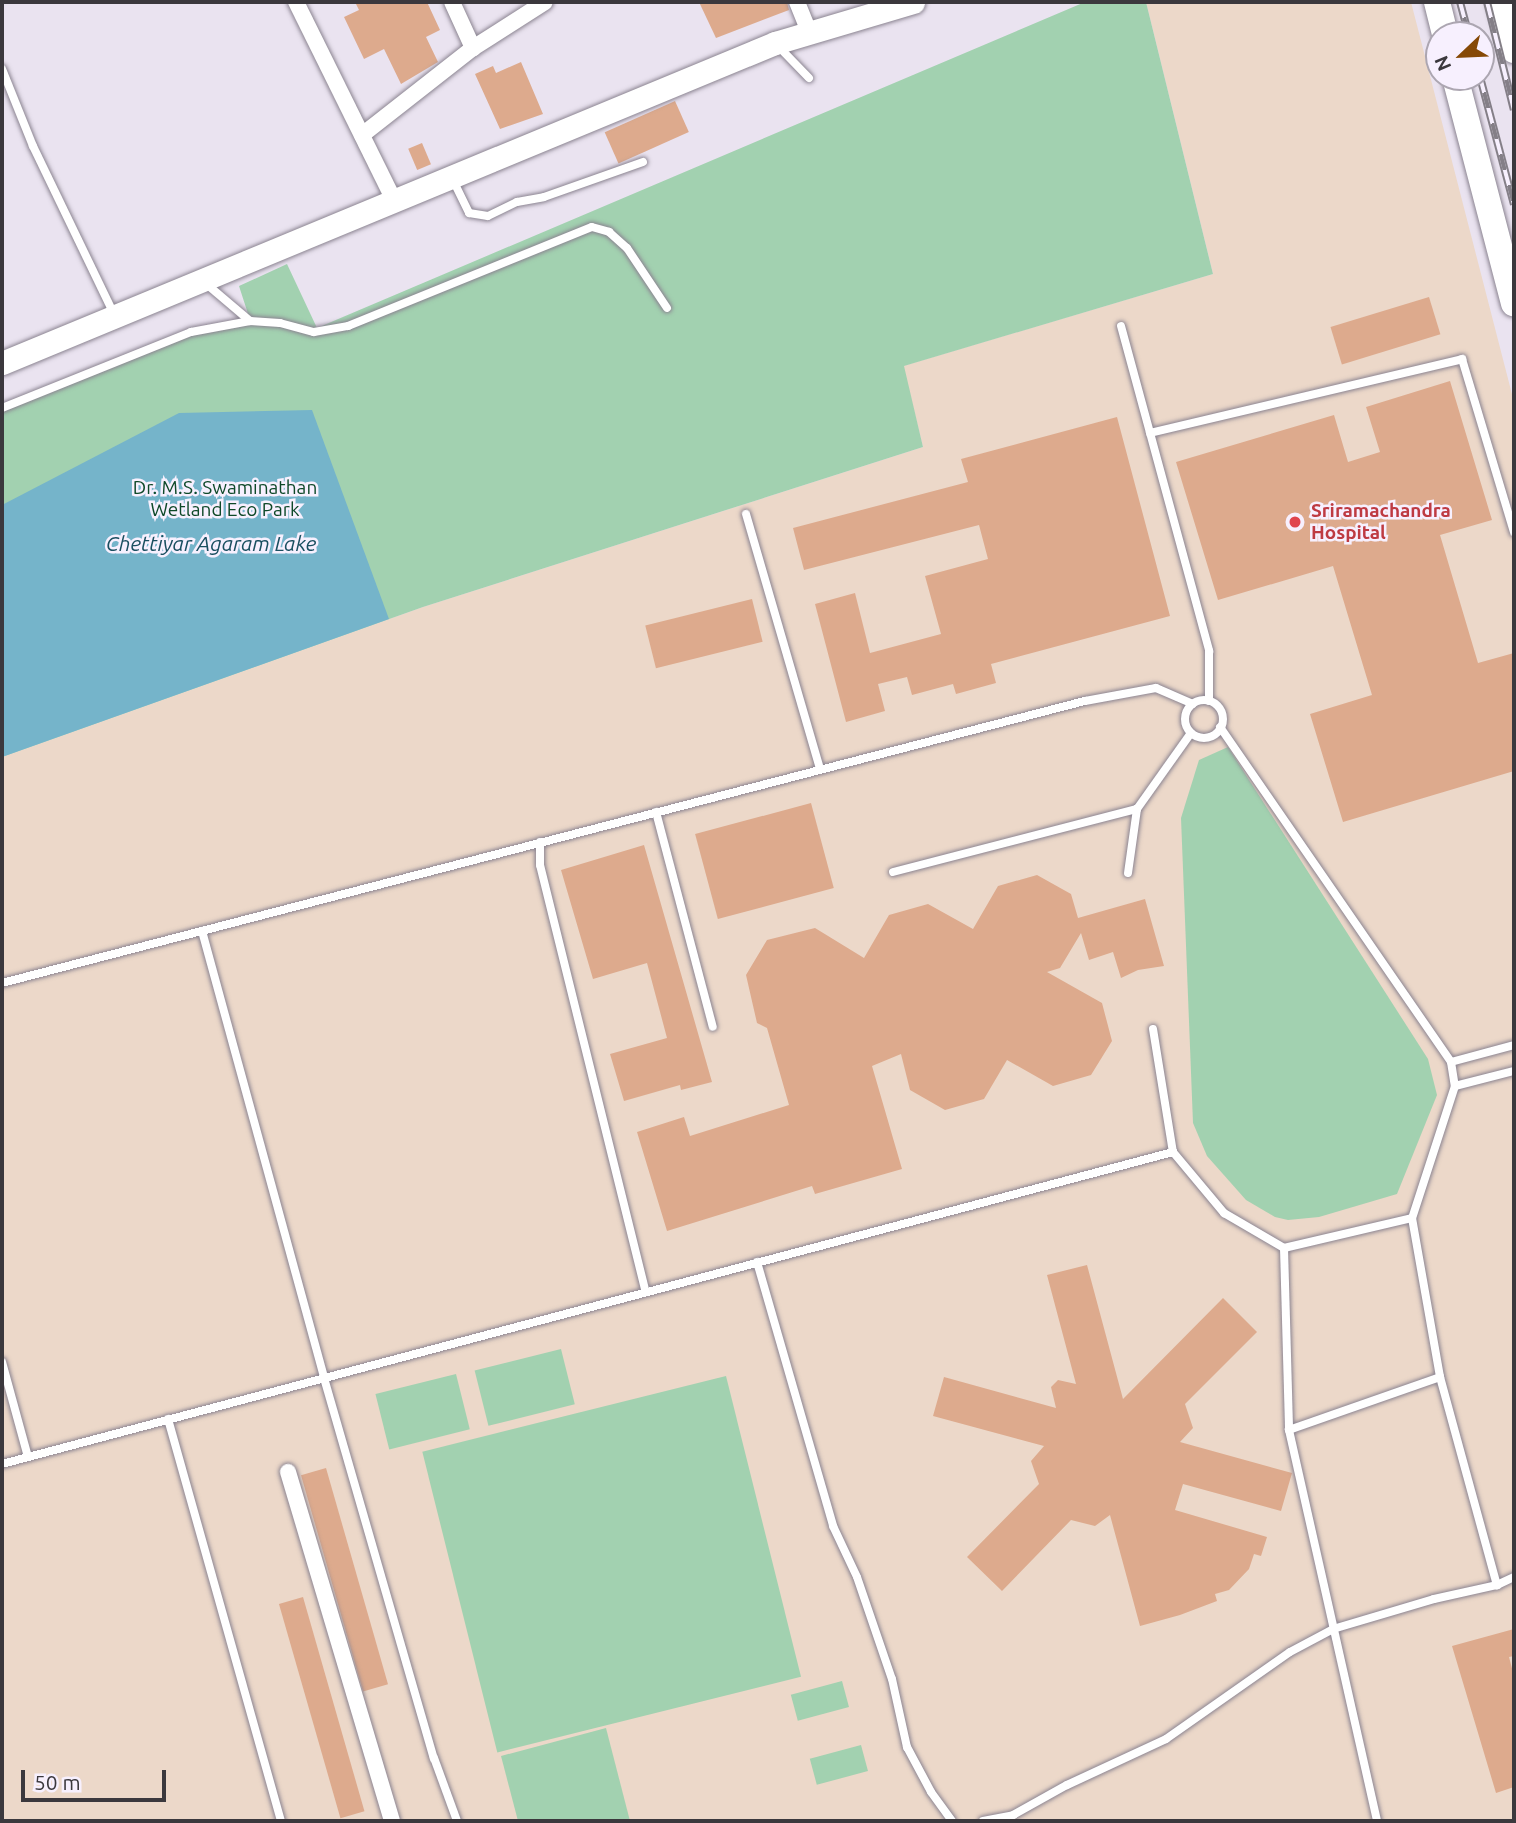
<!DOCTYPE html>
<style>
body{margin:0}
#map{position:relative;width:1516px;height:1823px;overflow:hidden;background:#eae3f0;font-family:Ubuntu,sans-serif}
div>[style]{position:absolute}
.medical>*{inset:0;background:#ecd8c9}
.green>*{inset:0;background:#a2d1b0;transform-origin:0 0}
.water>*{inset:0;background:#75b4ca}
.building>*{inset:0;background:#ddaa8d;transform-origin:0 0}
.roads{filter:drop-shadow(0 0 2px #8b8491) drop-shadow(0 0 2px #8b8491)}
.lane>*{height:8px;margin:-4px;padding:0 4px;transform-origin:4px;border-radius:4px;background:#fff}
.lane>.ring{margin:-4px;padding:0;box-sizing:content-box;background:none;border:8px solid #fff;border-radius:50%}
.street>*{height:16px;margin:-8px;padding:0 8px;transform-origin:8px;border-radius:8px;background:#fff}
.secondary>*{height:23px;margin:-11.5px;padding:0 11.5px;transform-origin:11.5px;border-radius:11.5px;background:#fff}
.primary>*{height:26px;margin:-13px;padding:0 13px;transform-origin:13px;border-radius:13px;background:#fff}
.rail>*{height:8px;margin-top:-4px;transform-origin:0;background:repeating-linear-gradient(90deg,#f7f0fe 0 16px,#847f87 0 32px);box-sizing:border-box;border-block:2px solid #847f87}
.dots>*{width:19px;height:19px;translate:-50% -50%;box-sizing:border-box;border:4px solid #f7f0fe;border-radius:50%}
span{translate:-50% -50%;white-space:nowrap;text-align:center;line-height:1.15;-webkit-text-stroke:5px #f7f0fe;paint-order:stroke}
.park-label{font-size:19px;color:#0e4929}
.health-label{font-size:19px;color:#be3a42;font-weight:700}
.left{translate:0 -50%;text-align:left}
.water-label{font-size:21px;color:#1a4f60;font-style:italic}
.frame{position:absolute;inset:0;border:4px solid #3b383d;pointer-events:none}
.north{position:absolute;left:1425px;top:21px;width:70px;height:70px;box-sizing:border-box;background:#f7f0fe;border:2px solid #aca6b1;border-radius:50%;rotate:247deg;font-size:19px;font-weight:700;line-height:28px;text-align:center;color:#3b383d}
.north::after{content:'';display:block;margin:auto;width:24px;height:32px;background:#864906;clip-path:polygon(50% 0,100% 100%,50% 72%,0 100%)}
.scale{position:absolute;left:21px;top:1770px;width:145px;height:32px;box-sizing:border-box;border:4px solid #3b383d;border-top:0;padding-left:9px;font-size:21px;line-height:24px;white-space:nowrap;color:#3b383d;-webkit-text-stroke:5px #f7f0fe;paint-order:stroke}
</style>
<div id="map">
<div class="medical">
<div style="clip-path:polygon(1146px 2px,1411px 2px,1514px 402px,1514px 1821px,2px 1821px,2px 757px,423px 607px,923px 447px,903px 366px,1213px 274px)"></div>
</div>
<div class="green">
<div style="clip-path:polygon(1085px 2px,1146px 2px,1213px 274px,904px 366px,923px 447px,423px 607px,2px 757px,2px 408px,191px 332px,250px 320px,239px 286px,287px 264px,317px 328px)"></div>
<div style="clip-path:polygon(1228px 747px,1428px 1059px,1437px 1095px,1397px 1194px,1319px 1217px,1288px 1220px,1275px 1217px,1246px 1200px,1207px 1156px,1193px 1123px,1181px 818px,1199px 760px)"></div>
<div style="left:561px;top:1349px;width:57px;height:89px;rotate:76deg"></div>
<div style="left:456px;top:1374px;width:57px;height:83px;rotate:76deg"></div>
<div style="left:726px;top:1376px;width:310px;height:313px;rotate:76deg"></div>
<div style="left:842px;top:1681px;width:27px;height:53px;rotate:75deg"></div>
<div style="clip-path:polygon(606px 1728px,630px 1821px,518px 1821px,501px 1756px)"></div>
<div style="left:861px;top:1745px;width:27px;height:53px;rotate:75deg"></div>
</div>
<div class="water">
<div style="clip-path:polygon(312px 410px,389px 619px,2px 757px,2px 505px,179px 413px)"></div>
</div>
<div class="building">
<div style="clip-path:polygon(355px 2px,427px 2px,440px 30px,426px 37px,438px 62px,401px 84px,384px 49px,364px 59px,344px 17px,359px 10px)"></div>
<div style="clip-path:polygon(699px 2px,787px 2px,789px 10px,716px 38px)"></div>
<div style="clip-path:polygon(521px 62px,543px 114px,500px 129px,475px 74px,493px 66px,496px 73px)"></div>
<div style="left:675px;top:101px;width:34px;height:77px;rotate:66deg"></div>
<div style="left:422px;top:143px;width:23px;height:15px;rotate:67deg"></div>
<div style="left:1429px;top:297px;width:39px;height:103px;rotate:73deg"></div>
<div style="clip-path:polygon(1450px 381px,1492px 520px,1440px 535px,1478px 663px,1514px 653px,1514px 771px,1343px 822px,1310px 714px,1372px 695px,1333px 566px,1218px 600px,1176px 462px,1334px 415px,1348px 462px,1380px 452px,1366px 407px)"></div>
<div style="clip-path:polygon(1117px 417px,1170px 616px,991px 664px,996px 683px,956px 694px,953px 684px,912px 695px,907px 677px,878px 684px,885px 711px,846px 722px,815px 604px,855px 593px,870px 653px,941px 634px,925px 576px,988px 559px,979px 525px,804px 570px,793px 528px,968px 482px,961px 459px)"></div>
<div style="left:752px;top:599px;width:44px;height:110px;rotate:76deg"></div>
<div style="left:811px;top:803px;width:88px;height:120px;rotate:75deg"></div>
<div style="clip-path:polygon(644px 845px,712px 1082px,681px 1090px,680px 1085px,624px 1101px,610px 1054px,667px 1038px,647px 963px,593px 979px,561px 870px)"></div>
<div style="clip-path:polygon(1037px 875px,1071px 894px,1078px 918px,1145px 899px,1164px 966px,1138px 970px,1121px 978px,1113px 952px,1089px 960px,1081px 933px,1060px 968px,1047px 972px,1102px 1003px,1112px 1041px,1091px 1075px,1053px 1086px,1007px 1060px,984px 1099px,945px 1110px,910px 1090px,901px 1054px,872px 1066px,902px 1169px,815px 1194px,812px 1186px,667px 1231px,637px 1132px,684px 1117px,690px 1136px,789px 1105px,767px 1028px,757px 1023px,746px 975px,767px 940px,815px 928px,864px 958px,889px 915px,928px 904px,973px 929px,998px 886px)"></div>
<div style="clip-path:polygon(1087px 1265px,1123px 1399px,1223px 1298px,1257px 1332px,1185px 1404px,1193px 1428px,1180px 1442px,1292px 1473px,1281px 1511px,1183px 1484px,1175px 1510px,1267px 1537px,1261px 1556px,1254px 1554px,1249px 1569px,1229px 1590px,1215px 1594px,1217px 1601px,1180px 1615px,1140px 1626px,1110px 1515px,1095px 1526px,1071px 1520px,1002px 1591px,967px 1557px,1039px 1484px,1031px 1461px,1044px 1446px,933px 1416px,944px 1377px,1056px 1408px,1051px 1387px,1058px 1380px,1076px 1384px,1047px 1275px)"></div>
<div style="left:326px;top:1468px;width:225px;height:26px;rotate:74deg"></div>
<div style="left:303px;top:1597px;width:223px;height:25px;rotate:74deg"></div>
<div style="clip-path:polygon(1514px 1629px,1514px 1656px,1509px 1657px,1514px 1676px,1514px 1787px,1496px 1793px,1452px 1646px)"></div>
</div>
<div class="roads">
<div class="lane">
<div style="left:777px;top:45px;width:46px;rotate:45.9deg"></div>
<div style="left:2px;top:69px;width:83px;rotate:68.1deg"></div>
<div style="left:33px;top:146px;width:187px;rotate:64.3deg"></div>
<div style="left:452px;top:178px;width:39px;rotate:64deg"></div>
<div style="left:469px;top:213px;width:19px;rotate:9deg"></div>
<div style="left:488px;top:216px;width:32px;rotate:-26deg"></div>
<div style="left:517px;top:202px;width:27px;rotate:-10deg"></div>
<div style="left:544px;top:197px;width:105px;rotate:-19.5deg"></div>
<div style="left:204px;top:282px;width:60px;rotate:40.3deg"></div>
<div style="left:1121px;top:326px;width:337px;rotate:74.8deg"></div>
<div style="left:1209px;top:651px;width:50px;rotate:90deg"></div>
<div style="left:2px;top:408px;width:204px;rotate:-21.9deg"></div>
<div style="left:191px;top:332px;width:60px;rotate:-10.6deg"></div>
<div style="left:250px;top:321px;width:30px;rotate:4deg"></div>
<div style="left:280px;top:323px;width:35px;rotate:15deg"></div>
<div style="left:314px;top:332px;width:35px;rotate:-10deg"></div>
<div style="left:348px;top:326px;width:263px;rotate:-22.1deg"></div>
<div style="left:592px;top:227px;width:18px;rotate:16deg"></div>
<div style="left:609px;top:232px;width:24px;rotate:42deg"></div>
<div style="left:627px;top:248px;width:72px;rotate:56.3deg"></div>
<div style="left:1150px;top:433px;width:321px;rotate:-13.3deg"></div>
<div style="left:1462px;top:359px;width:181px;rotate:73.3deg"></div>
<div style="left:746px;top:514px;width:265px;rotate:73.8deg"></div>
<div class="ring" style="left:1185px;top:700px;width:30px;height:30px"></div>
<div style="left:1220px;top:727px;width:407px;rotate:55.4deg"></div>
<div style="left:1451px;top:1062px;width:24px;rotate:81deg"></div>
<div style="left:1455px;top:1086px;width:139px;rotate:108deg"></div>
<div style="left:1412px;top:1218px;width:161px;rotate:80deg"></div>
<div style="left:1440px;top:1377px;width:160px;rotate:160.7deg"></div>
<div style="left:656px;top:812px;width:222px;rotate:75.2deg"></div>
<div style="left:540px;top:842px;width:23px;rotate:90deg"></div>
<div style="left:540px;top:865px;width:440px;rotate:76.1deg"></div>
<div style="left:893px;top:872px;width:252px;rotate:-14.5deg"></div>
<div style="left:1128px;top:873px;width:65px;rotate:-82deg"></div>
<div style="left:1137px;top:809px;width:93px;rotate:-54.6deg"></div>
<div style="left:202px;top:931px;width:463px;rotate:74.7deg"></div>
<div style="left:324px;top:1378px;width:396px;rotate:73.9deg"></div>
<div style="left:434px;top:1758px;width:67px;rotate:69.9deg"></div>
<div style="left:2px;top:983px;width:1119px;rotate:-14.6deg"></div>
<div style="left:1085px;top:701px;width:72px;rotate:-10.4deg"></div>
<div style="left:1156px;top:688px;width:40px;rotate:23.4deg"></div>
<div style="left:1153px;top:1029px;width:125px;rotate:80.8deg"></div>
<div style="left:1173px;top:1152px;width:80px;rotate:50.1deg"></div>
<div style="left:1224px;top:1213px;width:69px;rotate:30.3deg"></div>
<div style="left:1284px;top:1248px;width:131px;rotate:-13.2deg"></div>
<div style="left:1451px;top:1062px;width:65px;rotate:-15.1deg"></div>
<div style="left:1455px;top:1086px;width:61px;rotate:-14.3deg"></div>
<div style="left:1284px;top:1248px;width:182px;rotate:88.4deg"></div>
<div style="left:1289px;top:1430px;width:401px;rotate:77.3deg"></div>
<div style="left:757px;top:1262px;width:275px;rotate:73.9deg"></div>
<div style="left:833px;top:1526px;width:56px;rotate:64.8deg"></div>
<div style="left:857px;top:1577px;width:108px;rotate:71.1deg"></div>
<div style="left:892px;top:1679px;width:70px;rotate:77.6deg"></div>
<div style="left:907px;top:1747px;width:51px;rotate:61.9deg"></div>
<div style="left:931px;top:1792px;width:36px;rotate:54deg"></div>
<div style="left:2px;top:1362px;width:98px;rotate:74.7deg"></div>
<div style="left:1440px;top:1377px;width:216px;rotate:74.7deg"></div>
<div style="left:168px;top:1419px;width:418px;rotate:74.3deg"></div>
<div style="left:2px;top:1464px;width:1212px;rotate:-14.92deg"></div>
<div style="left:983px;top:1821px;width:31px;rotate:-11deg"></div>
<div style="left:1013px;top:1815px;width:62px;rotate:-29.1deg"></div>
<div style="left:1067px;top:1785px;width:109px;rotate:-24.9deg"></div>
<div style="left:1166px;top:1739px;width:151px;rotate:-35.1deg"></div>
<div style="left:1290px;top:1652px;width:49px;rotate:-28.1deg"></div>
<div style="left:1333px;top:1629px;width:105px;rotate:-16.5deg"></div>
<div style="left:1434px;top:1599px;width:65px;rotate:-12.5deg"></div>
<div style="left:1497px;top:1585px;width:19px;rotate:-25deg"></div>
</div>
<div class="street">
<div style="left:296px;top:2px;width:223px;rotate:63.7deg"></div>
<div style="left:452px;top:2px;width:51px;rotate:65.5deg"></div>
<div style="left:797px;top:2px;width:31px;rotate:68deg"></div>
<div style="left:362px;top:135px;width:141px;rotate:-38.1deg"></div>
<div style="left:473px;top:48px;width:85px;rotate:-32.6deg"></div>
<div style="left:288px;top:1472px;width:364px;rotate:73.4deg"></div>
</div>
<div class="secondary">
<div style="left:2px;top:363px;width:837px;rotate:-22.49deg"></div>
<div style="left:775px;top:43px;width:144px;rotate:-16.5deg"></div>
</div>
<div class="primary">
<div style="left:1437px;top:2px;width:34px;rotate:76deg"></div>
<div style="left:1500px;top:2px;width:50px;rotate:73.7deg"></div>
<div style="left:1455px;top:77px;width:234px;rotate:75.4deg"></div>
</div>
</div>
<div class="rail">
<div style="left:1460px;top:2px;width:34px;rotate:75deg"></div>
<div style="left:1487px;top:2px;width:111px;rotate:76deg"></div>
<div style="left:1480px;top:77px;width:132px;rotate:75.1deg"></div>
</div>
<div class="dots">
<div style="left:1295px;top:522px;background:#e0444e"></div>
</div>
<div class="park-label">
<span style="left:225px;top:499px">Dr. M.S. Swaminathan<br>Wetland Eco Park</span>
</div>
<div class="health-label">
<span class="left" style="left:1311px;top:522px">Sriramachandra<br>Hospital</span>
</div>
<div class="water-label">
<span style="left:211px;top:543px">Chettiyar Agaram Lake</span>
</div>
<div class="frame"></div>
<div class="north">N</div>
<div class="scale">50 m</div>
</div>
